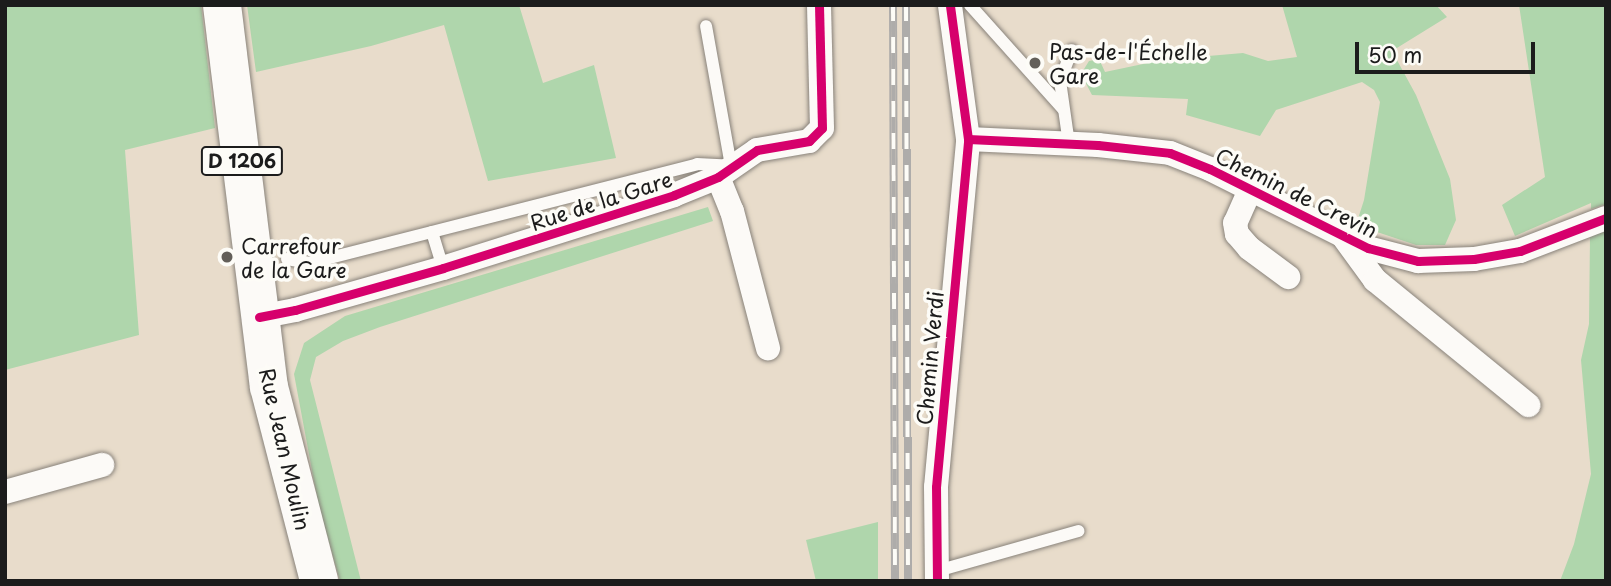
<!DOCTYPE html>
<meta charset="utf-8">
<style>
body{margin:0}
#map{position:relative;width:1611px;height:586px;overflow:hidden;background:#e8dccb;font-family:"Playpen Sans",sans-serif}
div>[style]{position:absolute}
.green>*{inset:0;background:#afd6ac}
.roads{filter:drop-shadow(0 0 2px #88827a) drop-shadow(0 0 2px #88827a)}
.service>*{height:12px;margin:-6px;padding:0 6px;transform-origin:6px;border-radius:6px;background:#fcfaf7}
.minor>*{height:24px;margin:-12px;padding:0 12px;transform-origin:12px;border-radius:12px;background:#fcfaf7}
.primary>*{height:38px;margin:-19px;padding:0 19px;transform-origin:19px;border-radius:19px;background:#fcfaf7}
.rail>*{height:8px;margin-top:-4px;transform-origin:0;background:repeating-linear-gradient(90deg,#fdfcf7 0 16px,#aeacaa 0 32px);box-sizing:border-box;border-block:2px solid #aeacaa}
.cycleway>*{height:9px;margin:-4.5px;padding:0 4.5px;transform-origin:4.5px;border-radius:4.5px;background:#d6006c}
.dots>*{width:19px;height:19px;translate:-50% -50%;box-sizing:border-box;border:4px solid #fdfcf7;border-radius:50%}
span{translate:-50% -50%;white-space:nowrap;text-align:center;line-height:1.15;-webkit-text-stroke:7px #fdfcf7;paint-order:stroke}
.shield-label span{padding:2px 5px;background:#fdfcf7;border:2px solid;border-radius:5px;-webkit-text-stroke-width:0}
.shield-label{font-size:19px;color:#1c1c1c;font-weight:700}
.poi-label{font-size:21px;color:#1c1c1c}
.left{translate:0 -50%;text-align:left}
.street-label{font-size:21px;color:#1c1c1c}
.frame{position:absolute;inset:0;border:7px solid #1c1c1c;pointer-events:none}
.scale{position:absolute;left:1355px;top:42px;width:180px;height:32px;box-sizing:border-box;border:4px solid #1c1c1c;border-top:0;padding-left:9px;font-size:21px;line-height:24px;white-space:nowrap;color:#1c1c1c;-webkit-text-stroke:5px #fdfcf7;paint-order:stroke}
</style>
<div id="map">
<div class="green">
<div style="clip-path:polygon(5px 5px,201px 5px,215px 128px,125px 150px,139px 335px,5px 370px)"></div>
<div style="clip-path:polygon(247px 5px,519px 5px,543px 83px,594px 65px,616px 158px,488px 181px,444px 25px,371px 46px,256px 72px)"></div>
<div style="clip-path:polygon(1282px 5px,1436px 5px,1447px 17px,1392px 51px,1416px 95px,1450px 179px,1456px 220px,1445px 245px,1416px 245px,1356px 225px,1364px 200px,1380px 102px,1374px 90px,1362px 82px,1276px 110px,1260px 136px,1186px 115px,1188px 99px,1092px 95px,1081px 74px,1089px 61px,1099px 59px,1105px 72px,1162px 60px,1243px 53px,1268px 61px,1297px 57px)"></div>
<div style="clip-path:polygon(1519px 5px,1606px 5px,1606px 204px,1591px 209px,1591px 203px,1515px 236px,1502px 205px,1545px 177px)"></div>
<div style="clip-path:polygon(708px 207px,713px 221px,380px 327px,343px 341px,316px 357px,310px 380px,361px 581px,340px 581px,319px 508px,294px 374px,304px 343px,345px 316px)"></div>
<div style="clip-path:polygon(1606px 230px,1606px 581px,1560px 581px,1574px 544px,1591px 474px,1581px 360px,1589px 324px,1590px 237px)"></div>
<div style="clip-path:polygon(878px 522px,878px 581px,816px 581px,806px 540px)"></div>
</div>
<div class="roads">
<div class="service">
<div style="left:970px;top:5px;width:140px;rotate:48.2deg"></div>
<div style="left:1069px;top:144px;width:64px;rotate:-98.1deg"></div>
<div style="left:1060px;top:81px;width:33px;rotate:-69deg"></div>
<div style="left:432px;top:232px;width:38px;rotate:73deg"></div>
<div style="left:287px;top:259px;width:23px;rotate:10deg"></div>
<div style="left:310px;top:263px;width:399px;rotate:-14.3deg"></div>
<div style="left:697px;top:164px;width:34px;rotate:3deg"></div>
<div style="left:731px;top:166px;width:142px;rotate:-100.1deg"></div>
<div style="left:937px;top:571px;width:147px;rotate:-15.8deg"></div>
</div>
<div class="minor">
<div style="left:968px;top:139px;width:130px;rotate:2.6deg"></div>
<div style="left:1098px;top:145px;width:72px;rotate:6.3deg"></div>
<div style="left:1170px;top:153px;width:43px;rotate:21.8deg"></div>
<div style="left:1210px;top:169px;width:177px;rotate:26.6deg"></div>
<div style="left:1368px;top:248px;width:52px;rotate:14.6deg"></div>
<div style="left:1418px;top:261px;width:56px;rotate:-2deg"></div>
<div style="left:1474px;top:259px;width:47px;rotate:-9.9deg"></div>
<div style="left:1520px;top:251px;width:92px;rotate:-21deg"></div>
<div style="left:718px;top:177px;width:37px;rotate:68deg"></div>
<div style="left:732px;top:211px;width:142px;rotate:75.3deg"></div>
<div style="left:1250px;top:190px;width:36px;rotate:114deg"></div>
<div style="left:1235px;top:223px;width:11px;rotate:80deg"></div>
<div style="left:1237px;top:234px;width:18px;rotate:49deg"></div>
<div style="left:1249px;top:248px;width:49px;rotate:36.6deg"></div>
<div style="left:1345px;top:239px;width:51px;rotate:53.8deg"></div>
<div style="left:1375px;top:280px;width:198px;rotate:39.2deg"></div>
<div style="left:259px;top:317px;width:37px;rotate:-11deg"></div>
<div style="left:295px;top:310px;width:154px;rotate:-15.8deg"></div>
<div style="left:443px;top:268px;width:242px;rotate:-17.5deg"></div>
<div style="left:674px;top:195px;width:48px;rotate:-22.2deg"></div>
<div style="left:718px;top:177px;width:47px;rotate:-34.7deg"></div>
<div style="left:757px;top:150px;width:53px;rotate:-9.8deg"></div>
<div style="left:809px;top:141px;width:18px;rotate:-45deg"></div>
<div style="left:822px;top:128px;width:123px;rotate:-91.4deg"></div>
<div style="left:5px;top:492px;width:101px;rotate:-15.6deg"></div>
<div style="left:937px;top:581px;width:94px;rotate:-90.6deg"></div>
<div style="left:936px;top:487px;width:349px;rotate:-84.7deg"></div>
<div style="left:968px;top:139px;width:135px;rotate:-97.7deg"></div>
</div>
<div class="primary">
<div style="left:222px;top:5px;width:385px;rotate:83deg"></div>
<div style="left:269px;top:387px;width:200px;rotate:75.5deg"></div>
</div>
</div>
<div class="rail">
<div style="left:893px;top:5px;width:576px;rotate:89.8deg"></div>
<div style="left:906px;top:5px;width:576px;rotate:89.8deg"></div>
</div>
<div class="cycleway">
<div style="left:968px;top:139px;width:130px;rotate:2.6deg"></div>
<div style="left:1098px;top:145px;width:72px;rotate:6.3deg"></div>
<div style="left:1170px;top:153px;width:43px;rotate:21.8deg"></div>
<div style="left:1210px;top:169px;width:177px;rotate:26.6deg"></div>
<div style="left:1368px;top:248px;width:52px;rotate:14.6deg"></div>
<div style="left:1418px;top:261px;width:56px;rotate:-2deg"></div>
<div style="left:1474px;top:259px;width:47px;rotate:-9.9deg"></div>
<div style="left:1520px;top:251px;width:92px;rotate:-21deg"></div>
<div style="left:259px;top:317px;width:37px;rotate:-11deg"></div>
<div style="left:295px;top:310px;width:154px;rotate:-15.8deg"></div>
<div style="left:443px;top:268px;width:242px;rotate:-17.5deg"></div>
<div style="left:674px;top:195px;width:48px;rotate:-22.2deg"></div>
<div style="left:718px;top:177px;width:47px;rotate:-34.7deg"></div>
<div style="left:757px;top:150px;width:53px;rotate:-9.8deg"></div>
<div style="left:809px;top:141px;width:18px;rotate:-45deg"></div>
<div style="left:822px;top:128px;width:123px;rotate:-91.4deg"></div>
<div style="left:937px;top:581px;width:94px;rotate:-90.6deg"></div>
<div style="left:936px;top:487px;width:349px;rotate:-84.7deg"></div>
<div style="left:968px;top:139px;width:135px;rotate:-97.7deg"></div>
</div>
<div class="dots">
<div style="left:1035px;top:63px;background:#635f59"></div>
<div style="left:227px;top:257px;background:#635f59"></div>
</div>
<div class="shield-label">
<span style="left:242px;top:161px">D 1206</span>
</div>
<div class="poi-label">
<span class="left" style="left:1049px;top:63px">Pas-de-l'Échelle<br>Gare</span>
<span class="left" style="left:241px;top:257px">Carrefour<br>de la Gare</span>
</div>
<div class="street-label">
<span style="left:1297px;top:192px;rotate:26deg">Chemin de Crevin</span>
<span style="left:601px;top:200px;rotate:-18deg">Rue de la Gare</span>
<span style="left:929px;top:358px;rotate:-85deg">Chemin Verdi</span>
<span style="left:286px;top:449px;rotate:77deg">Rue Jean Moulin</span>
</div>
<div class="frame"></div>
<div class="scale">50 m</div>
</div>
